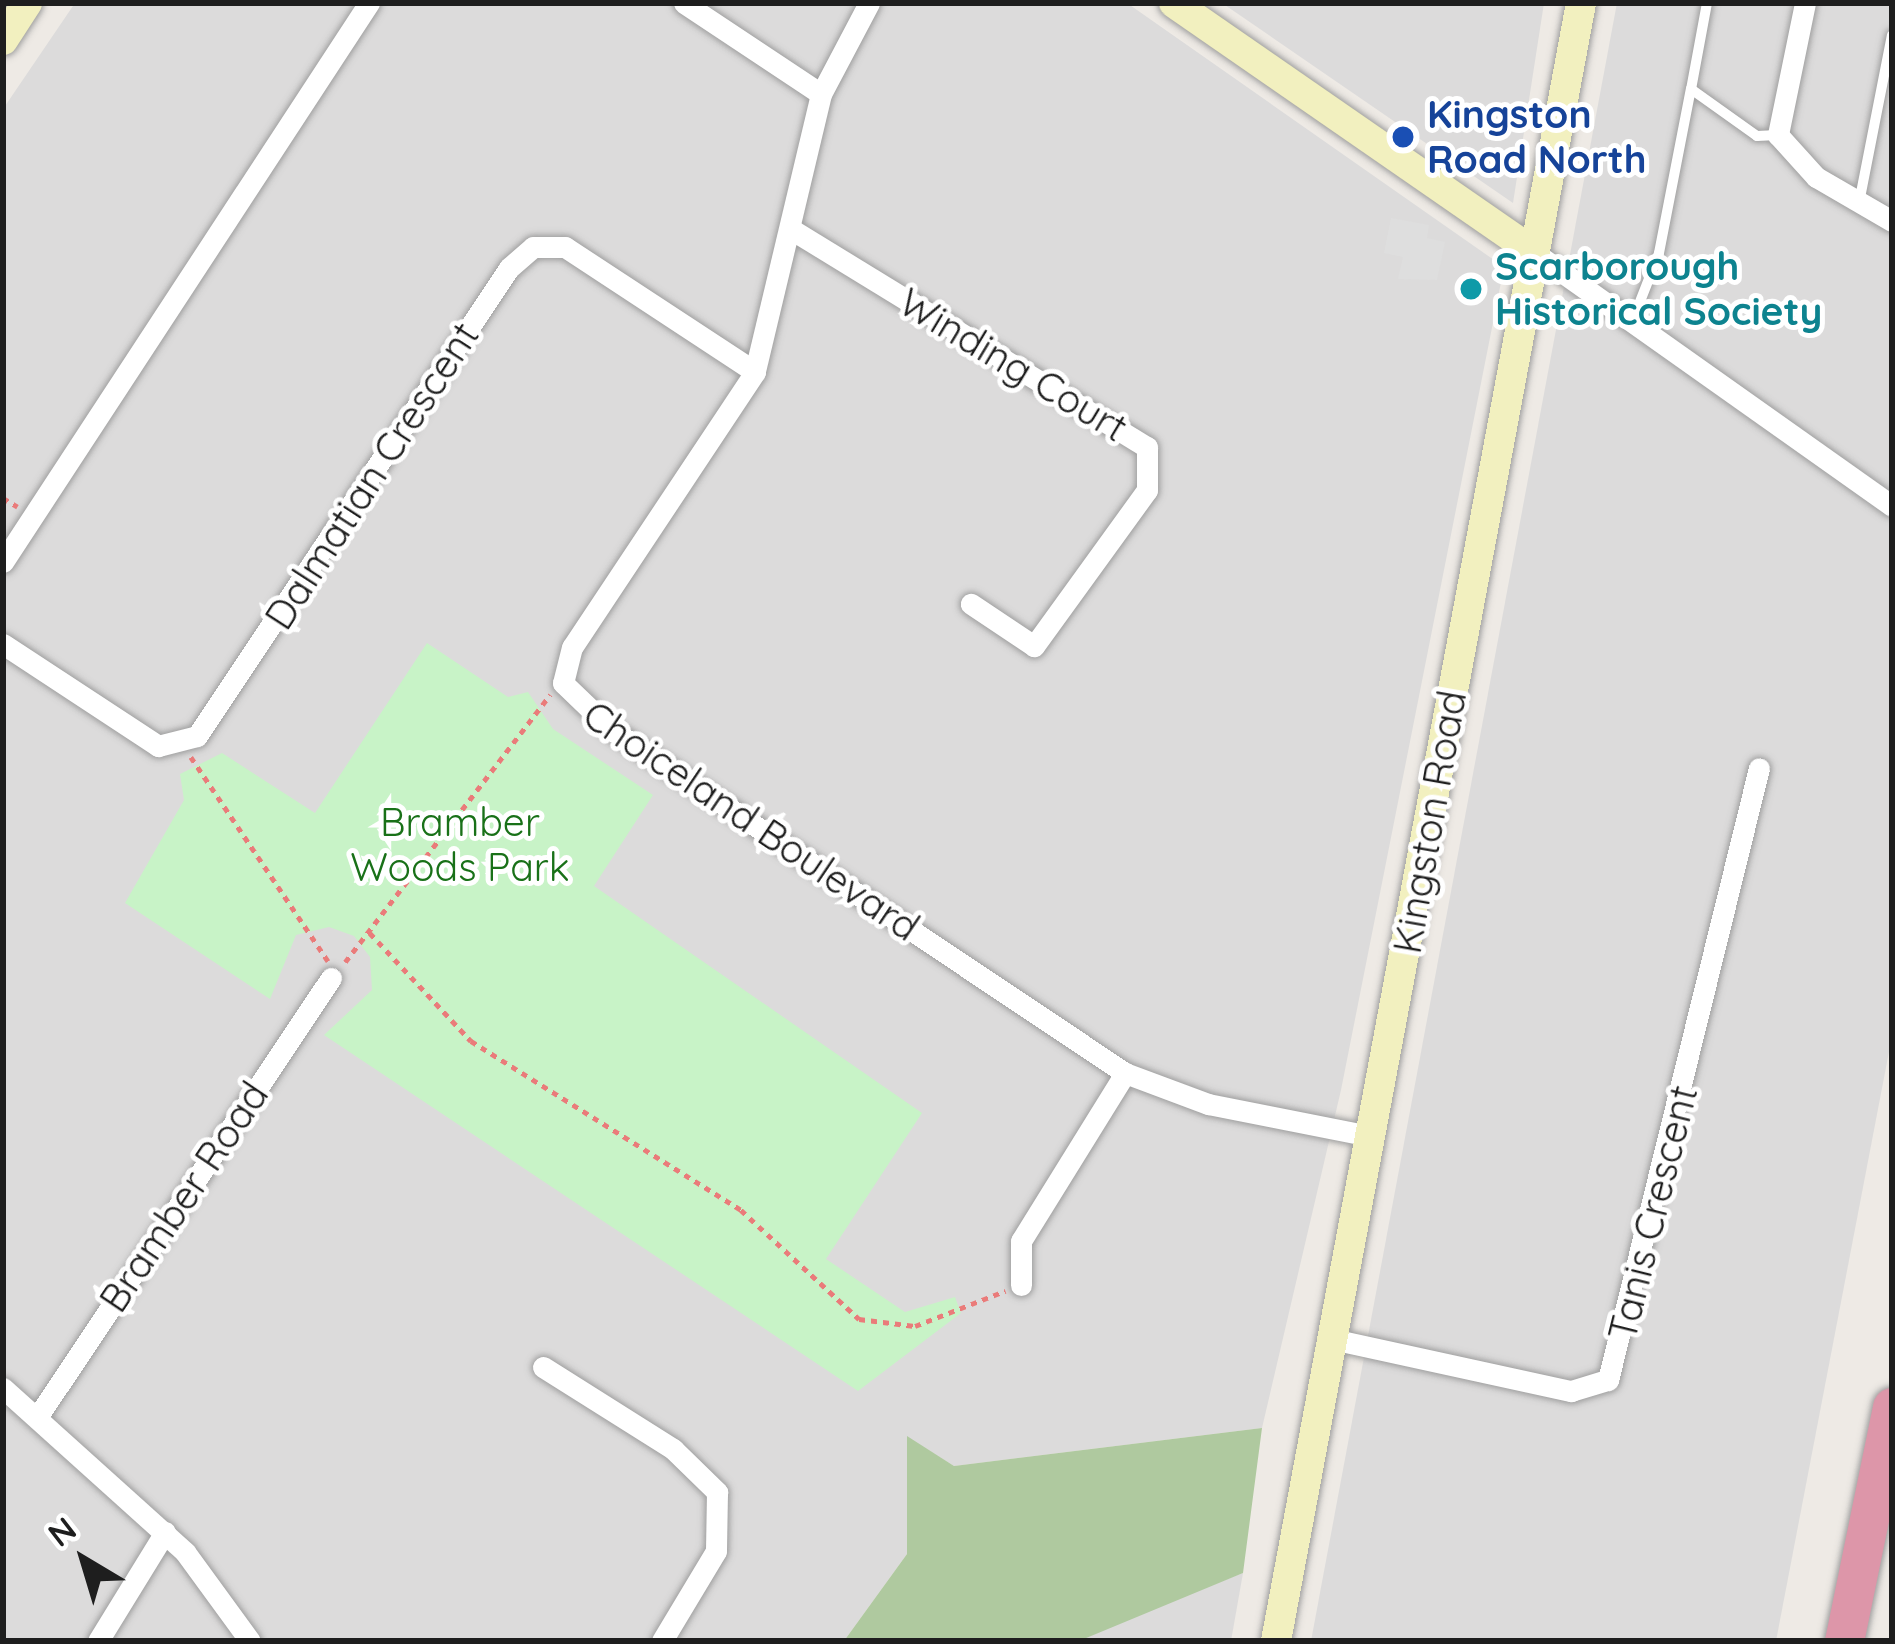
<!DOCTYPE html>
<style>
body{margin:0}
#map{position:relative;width:1895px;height:1644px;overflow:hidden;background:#eeeae5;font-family:Quicksand,sans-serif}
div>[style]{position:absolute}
.residential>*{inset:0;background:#dcdbdb}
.forest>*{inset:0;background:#afc99f}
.park>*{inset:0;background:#c8f3c7}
.parking>*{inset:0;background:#dedede}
.path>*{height:4.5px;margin-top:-2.25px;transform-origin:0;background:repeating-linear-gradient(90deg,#ea7b7a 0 6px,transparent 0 12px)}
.roads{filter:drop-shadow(0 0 3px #9f9f9f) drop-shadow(0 0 3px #9f9f9f)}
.lane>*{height:10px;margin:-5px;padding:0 5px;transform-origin:5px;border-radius:5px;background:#fff}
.street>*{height:21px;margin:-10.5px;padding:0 10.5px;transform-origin:10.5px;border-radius:10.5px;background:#fff}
.secondary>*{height:30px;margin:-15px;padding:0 15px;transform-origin:15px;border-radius:15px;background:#f2f0bf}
.highway>*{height:39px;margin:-19.5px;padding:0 19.5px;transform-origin:19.5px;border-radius:19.5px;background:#dd96a9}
.dots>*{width:33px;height:33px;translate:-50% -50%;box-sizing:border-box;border:6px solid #fff;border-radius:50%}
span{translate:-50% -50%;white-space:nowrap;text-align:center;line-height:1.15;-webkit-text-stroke:10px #fff;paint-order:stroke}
.transit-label{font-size:39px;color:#164399;font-weight:700}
.left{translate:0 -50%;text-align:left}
.culture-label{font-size:39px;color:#0d838f;font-weight:700}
.street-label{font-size:39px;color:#1e1e1e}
.park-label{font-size:39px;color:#197118}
.frame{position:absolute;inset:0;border:6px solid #1e1e1e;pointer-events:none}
.north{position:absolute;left:24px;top:1500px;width:120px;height:120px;-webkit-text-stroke:9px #fff;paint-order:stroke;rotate:322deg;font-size:33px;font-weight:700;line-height:48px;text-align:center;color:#1e1e1e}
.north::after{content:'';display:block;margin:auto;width:42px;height:54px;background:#1e1e1e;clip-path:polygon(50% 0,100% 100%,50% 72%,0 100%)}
</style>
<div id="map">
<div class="residential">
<div style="clip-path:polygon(75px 3px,1127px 3px,1504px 267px,1341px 1090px,1262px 1428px,954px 1466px,907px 1437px,907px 1554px,844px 1641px,3px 1641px,3px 109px)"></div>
<div style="clip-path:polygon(1222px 3px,1544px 3px,1513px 203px)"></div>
<div style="clip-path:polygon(1617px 3px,1892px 3px,1892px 1036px,1776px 1641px,1311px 1641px)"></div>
<div style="clip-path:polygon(1243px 1573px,1231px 1641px,1079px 1641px,1145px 1611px)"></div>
</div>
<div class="forest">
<div style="clip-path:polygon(1262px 1428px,1243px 1573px,1079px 1641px,844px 1641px,907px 1554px,907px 1436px,954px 1466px)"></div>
</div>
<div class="park">
<div style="clip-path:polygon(427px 643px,508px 697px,528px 692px,553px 729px,653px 795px,594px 886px,922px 1113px,826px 1259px,905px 1312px,955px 1297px,961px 1313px,858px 1391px,324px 1035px,372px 990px,370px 957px,354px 936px,329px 927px,296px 935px,270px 999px,125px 903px,184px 800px,180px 774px,222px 753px,315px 813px)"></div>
</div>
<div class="parking">
<div style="clip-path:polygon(1391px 218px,1429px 225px,1427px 238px,1445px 242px,1437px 280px,1398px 279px,1403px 257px,1384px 253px)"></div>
</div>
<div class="path">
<div style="left:3px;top:498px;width:17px;rotate:31deg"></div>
<div style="left:191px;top:757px;width:246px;rotate:56.1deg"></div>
<div style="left:370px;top:933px;width:148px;rotate:46.9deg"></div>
<div style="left:471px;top:1041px;width:319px;rotate:32deg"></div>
<div style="left:741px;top:1210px;width:161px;rotate:42.7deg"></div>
<div style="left:859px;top:1319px;width:56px;rotate:7.1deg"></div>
<div style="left:915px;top:1326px;width:97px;rotate:-21.3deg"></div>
<div style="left:345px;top:962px;width:337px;rotate:-52.5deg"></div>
</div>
<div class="roads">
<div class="lane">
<div style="left:1707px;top:3px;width:87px;rotate:100.5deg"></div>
<div style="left:1691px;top:89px;width:81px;rotate:35.5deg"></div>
<div style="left:1757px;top:136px;width:21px;rotate:-3deg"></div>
<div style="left:1859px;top:203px;width:171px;rotate:-78.9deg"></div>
<div style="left:1632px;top:322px;width:74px;rotate:-68.6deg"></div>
<div style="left:1659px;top:253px;width:167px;rotate:-79deg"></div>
</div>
<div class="street">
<div style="left:684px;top:3px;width:164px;rotate:33.6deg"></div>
<div style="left:869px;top:3px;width:103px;rotate:117.8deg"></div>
<div style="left:821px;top:94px;width:286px;rotate:103.4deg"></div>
<div style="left:755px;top:372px;width:330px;rotate:123.6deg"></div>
<div style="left:572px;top:647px;width:37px;rotate:104deg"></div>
<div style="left:563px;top:683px;width:68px;rotate:43.8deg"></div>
<div style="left:612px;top:730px;width:617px;rotate:33.77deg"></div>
<div style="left:1125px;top:1073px;width:89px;rotate:20.5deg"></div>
<div style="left:1208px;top:1104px;width:165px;rotate:11.2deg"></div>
<div style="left:1805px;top:3px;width:135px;rotate:101.6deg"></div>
<div style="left:1778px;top:135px;width:57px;rotate:47.9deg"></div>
<div style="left:1816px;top:177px;width:88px;rotate:30.1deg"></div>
<div style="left:794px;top:231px;width:414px;rotate:31.5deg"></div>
<div style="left:1147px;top:447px;width:43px;rotate:90deg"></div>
<div style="left:1147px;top:490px;width:193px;rotate:125.9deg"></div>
<div style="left:1034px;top:646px;width:76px;rotate:-146.3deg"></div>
<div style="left:1532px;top:251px;width:441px;rotate:35.3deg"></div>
<div style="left:3px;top:562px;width:668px;rotate:-56.79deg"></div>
<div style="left:3px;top:644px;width:186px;rotate:33.3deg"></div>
<div style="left:158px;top:746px;width:40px;rotate:-14.4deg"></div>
<div style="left:197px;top:736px;width:562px;rotate:-56.31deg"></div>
<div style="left:509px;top:268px;width:32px;rotate:-41deg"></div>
<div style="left:533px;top:247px;width:32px"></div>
<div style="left:565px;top:247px;width:227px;rotate:33.3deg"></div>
<div style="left:1021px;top:1285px;width:44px;rotate:-90deg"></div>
<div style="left:1021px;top:1241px;width:198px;rotate:-58.2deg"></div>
<div style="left:1332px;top:1339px;width:245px;rotate:12.3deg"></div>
<div style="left:1571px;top:1391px;width:39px;rotate:-17deg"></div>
<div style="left:1608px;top:1380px;width:630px;rotate:-76.14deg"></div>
<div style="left:543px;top:1367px;width:154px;rotate:32.2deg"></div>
<div style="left:673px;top:1449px;width:62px;rotate:44.3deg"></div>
<div style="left:717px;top:1492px;width:59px;rotate:91deg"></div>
<div style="left:716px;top:1551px;width:105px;rotate:121deg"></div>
<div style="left:3px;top:1388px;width:245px;rotate:42deg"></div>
<div style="left:185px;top:1552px;width:110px;rotate:53.9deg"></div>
<div style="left:38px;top:1416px;width:527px;rotate:-56.22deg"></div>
<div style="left:98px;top:1641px;width:128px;rotate:-58.4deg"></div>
</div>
<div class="secondary">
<div style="left:1174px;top:3px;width:436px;rotate:34.7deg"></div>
<div style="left:3px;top:40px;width:44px;rotate:-57deg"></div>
<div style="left:1276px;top:1641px;width:1666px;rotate:-79.45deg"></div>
</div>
<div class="highway">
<div style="left:1844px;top:1641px;width:239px;rotate:-78.4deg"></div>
</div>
</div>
<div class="dots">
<div style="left:1403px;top:137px;background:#1a4fb4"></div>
<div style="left:1471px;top:289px;background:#0f9aa8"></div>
</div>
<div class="transit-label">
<span class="left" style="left:1427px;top:137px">Kingston<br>Road North</span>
</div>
<div class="culture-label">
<span class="left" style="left:1495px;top:289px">Scarborough<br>Historical Society</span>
</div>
<div class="street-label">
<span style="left:1013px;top:365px;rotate:31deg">Winding Court</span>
<span style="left:372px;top:476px;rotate:-57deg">Dalmatian Crescent</span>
<span style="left:751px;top:821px;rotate:34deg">Choiceland Boulevard</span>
<span style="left:1430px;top:822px;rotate:-80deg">Kingston Road</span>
<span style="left:184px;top:1197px;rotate:-56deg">Bramber Road</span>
<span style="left:1653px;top:1213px;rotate:-76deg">Tanis Crescent</span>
</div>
<div class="park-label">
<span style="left:460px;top:845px">Bramber<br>Woods Park</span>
</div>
<div class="frame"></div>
<div class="north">N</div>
</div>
